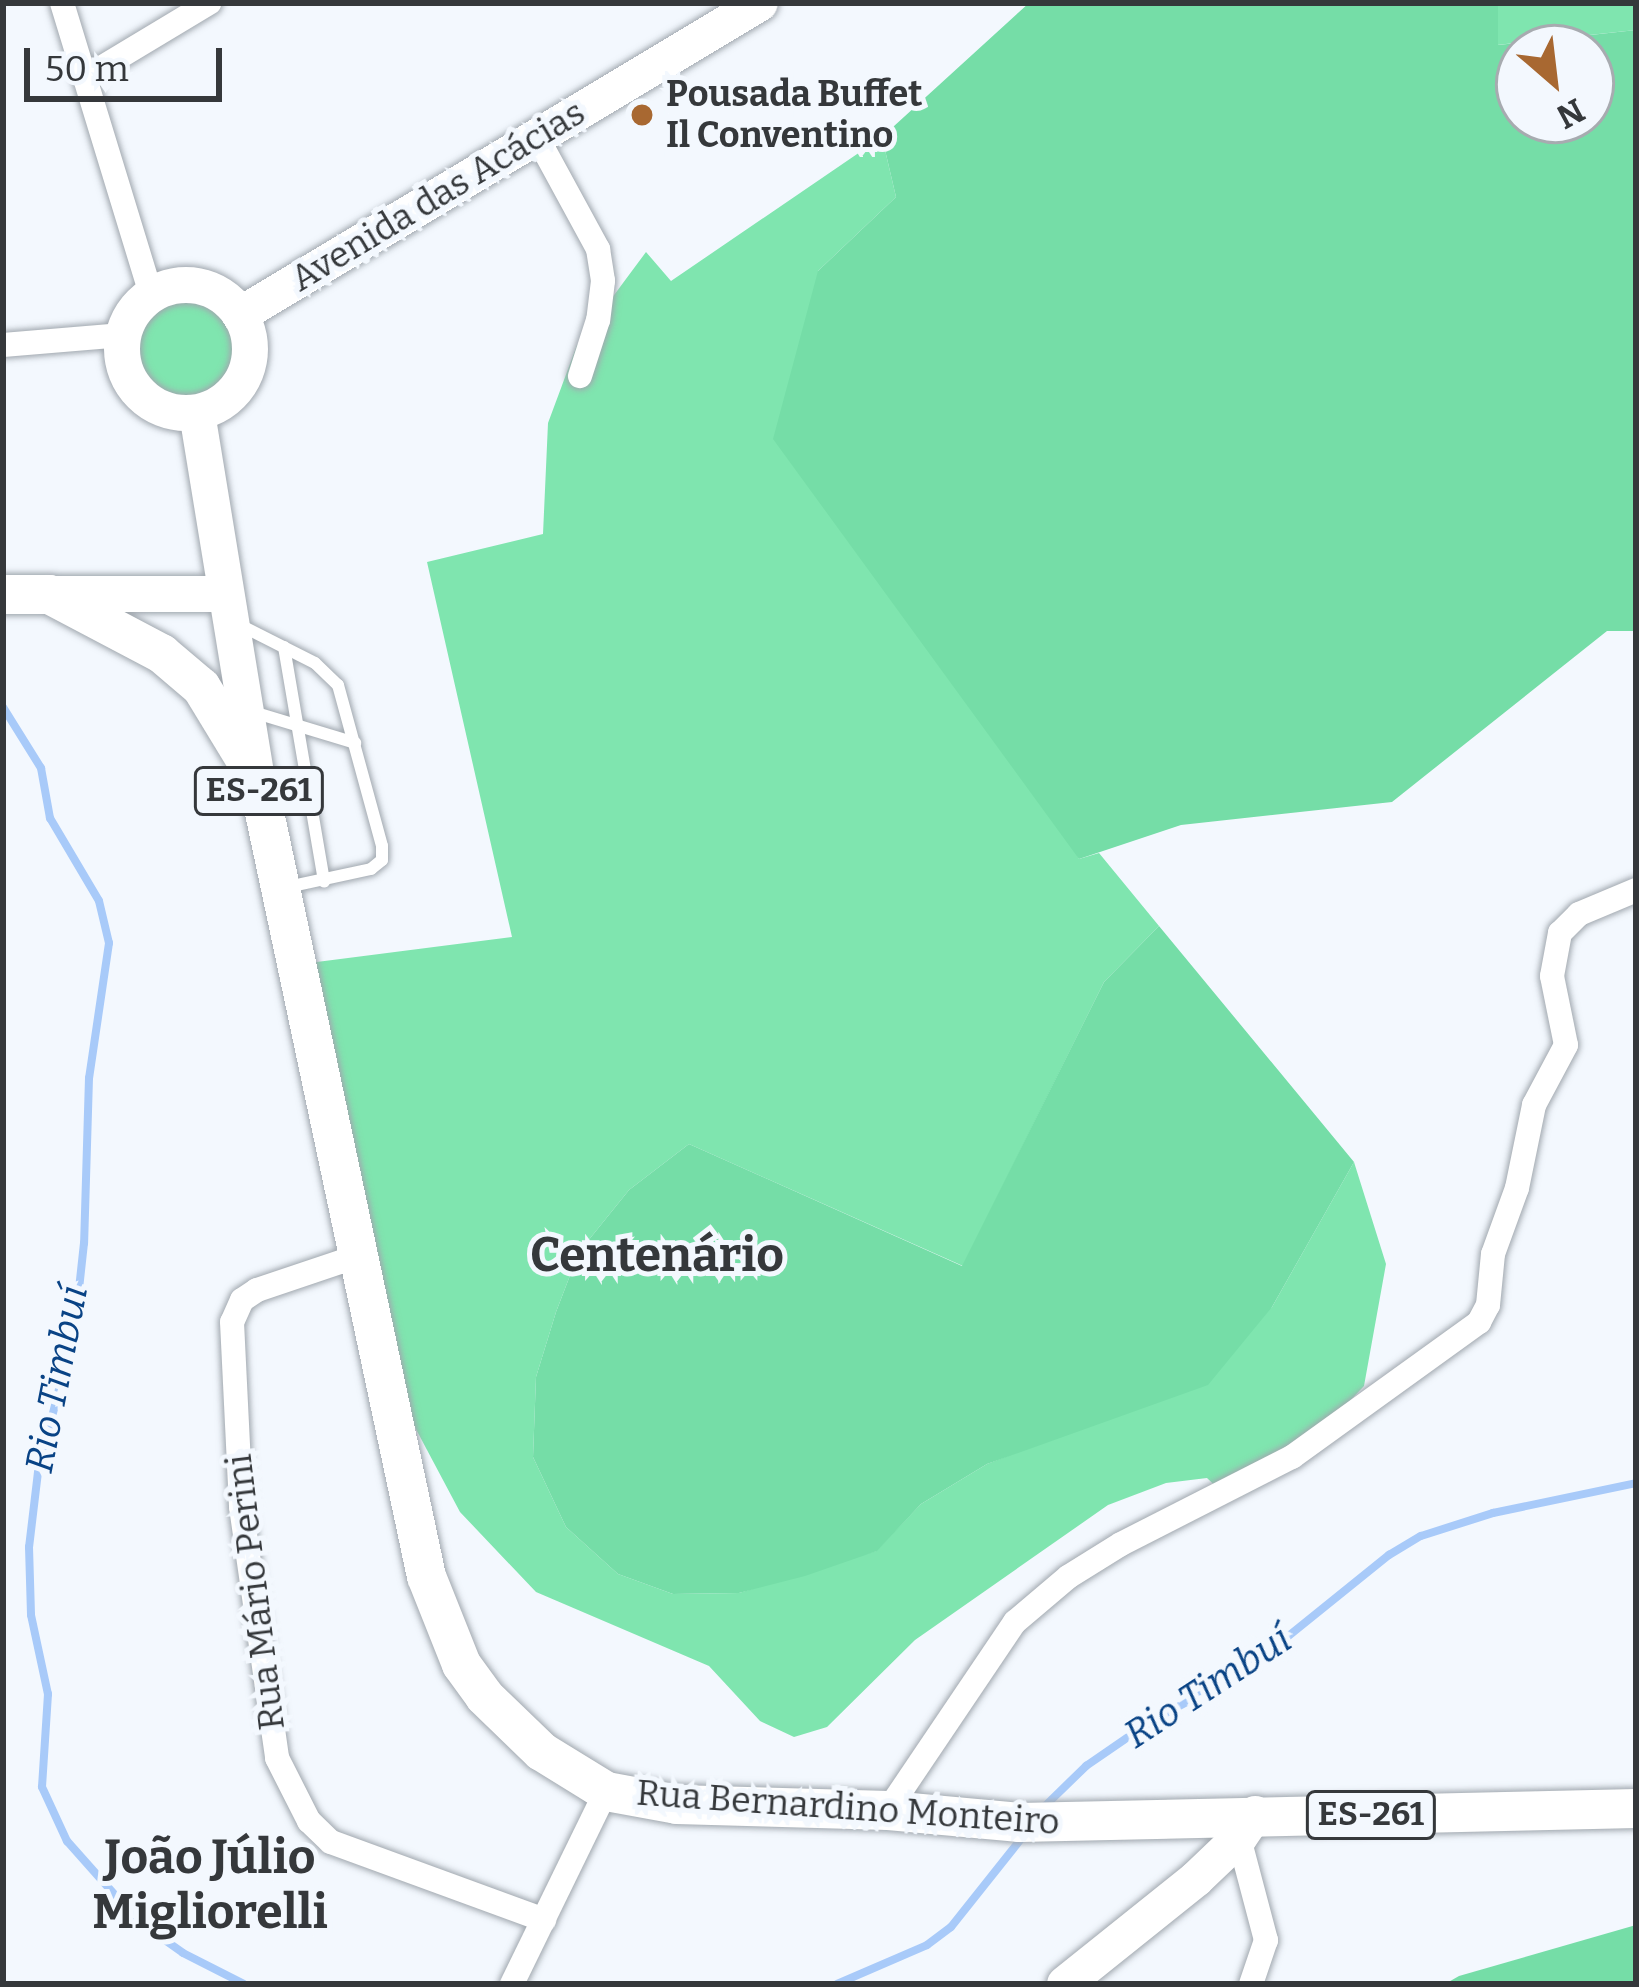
<!DOCTYPE html>
<meta charset="utf-8">
<style>
body{margin:0}
#map{position:relative;width:1639px;height:1987px;overflow:hidden;background:#f3f8fe;font-family:Bitter,serif}
div>[style]{position:absolute}
.green>*{inset:0;background:#7fe5af}
.round{border-radius:50%}
.forest>*{inset:0;background:#75dda7}
.stream>*{height:8px;margin:-4px;padding:0 4px;transform-origin:4px;border-radius:4px;background:#a8caf9}
.roads{filter:drop-shadow(0 0 3px #a1a8af) drop-shadow(0 0 3px #a1a8af)}
.lane>*{height:12px;margin:-6px;padding:0 6px;transform-origin:6px;border-radius:6px;background:#fff}
.street>*{height:24px;margin:-12px;padding:0 12px;transform-origin:12px;border-radius:12px;background:#fff}
.secondary>*{height:36px;margin:-18px;padding:0 18px;transform-origin:18px;border-radius:18px;background:#fff}
.secondary>.ring{margin:-18px;padding:0;box-sizing:content-box;background:none;border:36px solid #fff;border-radius:50%}
.primary>*{height:39px;margin:-19.5px;padding:0 19.5px;transform-origin:19.5px;border-radius:19.5px;background:#fff}
.dots>*{width:33px;height:33px;translate:-50% -50%;box-sizing:border-box;border:6px solid #f3f8fe;border-radius:50%}
span{translate:-50% -50%;white-space:nowrap;text-align:center;line-height:1.15;-webkit-text-stroke:10px #f3f8fe;paint-order:stroke}
.shield-label span{padding:3px 9px;background:#f3f8fe;border:3px solid;border-radius:9px;-webkit-text-stroke-width:0}
.shield-label{font-size:33px;color:#35383b;font-weight:700}
.poi-label{font-size:36px;color:#35383b;font-weight:700}
.left{translate:0 -50%;text-align:left}
.street-label{font-size:36px;color:#35383b}
.water-label{font-size:39px;color:#094385;font-style:italic}
.district-label{font-size:48px;color:#35383b;font-weight:700}
.frame{position:absolute;inset:0;border:6px solid #35383b;pointer-events:none}
.north{position:absolute;left:1495px;top:24px;width:120px;height:120px;box-sizing:border-box;background:#f3f8fe;border:3px solid #a7abb0;border-radius:50%;rotate:152deg;font-size:33px;font-weight:700;line-height:48px;text-align:center;color:#35383b}
.north::after{content:'';display:block;margin:auto;width:42px;height:54px;background:#a86831;clip-path:polygon(50% 0,100% 100%,50% 72%,0 100%)}
.scale{position:absolute;left:24px;top:48px;width:198px;height:54px;box-sizing:border-box;border:6px solid #35383b;border-top:0;padding-left:15px;font-size:36px;line-height:42px;white-space:nowrap;color:#35383b;-webkit-text-stroke:9px #f3f8fe;paint-order:stroke}
</style>
<div id="map">
<div class="green">
<div style="clip-path:polygon(1498px 3px,1636px 3px,1636px 30px,1497px 45px)"></div>
<div style="clip-path:polygon(882px 137px,896px 197px,818px 271px,1079px 859px,1099px 853px,1159px 926px,1104px 982px,963px 1266px,689px 1144px,629px 1190px,579px 1252px,556px 1312px,536px 1377px,533px 1457px,566px 1527px,618px 1574px,673px 1594px,739px 1593px,876px 1551px,921px 1504px,987px 1464px,1075px 1430px,1272px 1307px,1354px 1162px,1386px 1264px,1364px 1386px,1306px 1447px,1227px 1497px,1207px 1478px,1166px 1483px,1108px 1505px,915px 1640px,827px 1727px,794px 1737px,760px 1721px,709px 1666px,536px 1592px,460px 1512px,393px 1386px,309px 963px,512px 937px,427px 562px,543px 534px,548px 423px,577px 345px,646px 252px,671px 281px)"></div>
<div class="round" style="left:136px;top:296px;width:104px;height:104px"></div>
</div>
<div class="forest">
<div style="clip-path:polygon(evenodd,1029px 3px,1498px 3px,1498px 45px,1636px 30px,1636px 631px,1607px 631px,1392px 802px,1181px 825px,1079px 859px,773px 439px,818px 271px,896px 197px,882px 137px,1029px 3px,1519px 48px,1591px 48px,1591px 120px,1519px 120px,1519px 48px)"></div>
<div style="clip-path:polygon(1159px 926px,1354px 1162px,1272px 1307px,1208px 1385px,987px 1464px,921px 1504px,877px 1551px,805px 1576px,739px 1593px,673px 1594px,618px 1574px,566px 1527px,533px 1457px,536px 1377px,556px 1312px,579px 1252px,629px 1190px,689px 1144px,962px 1266px,1104px 982px)"></div>
<div style="clip-path:polygon(1636px 1925px,1636px 1984px,1445px 1984px,1459px 1976px)"></div>
</div>
<div class="stream">
<div style="left:3px;top:707px;width:72px;rotate:58.1deg"></div>
<div style="left:41px;top:768px;width:51px;rotate:79.8deg"></div>
<div style="left:50px;top:818px;width:96px;rotate:59.4deg"></div>
<div style="left:99px;top:901px;width:43px;rotate:76.6deg"></div>
<div style="left:109px;top:943px;width:136px;rotate:98.4deg"></div>
<div style="left:89px;top:1078px;width:165px;rotate:91.7deg"></div>
<div style="left:84px;top:1243px;width:83px;rotate:96.2deg"></div>
<div style="left:75px;top:1326px;width:151px;rotate:104.2deg"></div>
<div style="left:38px;top:1472px;width:76px;rotate:96.8deg"></div>
<div style="left:29px;top:1547px;width:68px;rotate:88.3deg"></div>
<div style="left:31px;top:1615px;width:81px;rotate:77.9deg"></div>
<div style="left:48px;top:1694px;width:93px;rotate:93.7deg"></div>
<div style="left:42px;top:1787px;width:60px;rotate:65.2deg"></div>
<div style="left:67px;top:1841px;width:107px;rotate:48.4deg"></div>
<div style="left:138px;top:1921px;width:55px;rotate:35.4deg"></div>
<div style="left:183px;top:1953px;width:68px;rotate:26.9deg"></div>
<div style="left:1044px;top:1807px;width:59px;rotate:-44.3deg"></div>
<div style="left:1086px;top:1766px;width:81px;rotate:-34.5deg"></div>
<div style="left:1153px;top:1720px;width:104px;rotate:-28deg"></div>
<div style="left:1245px;top:1671px;width:185px;rotate:-38.9deg"></div>
<div style="left:1389px;top:1555px;width:37px;rotate:-31deg"></div>
<div style="left:1421px;top:1536px;width:76px;rotate:-17.7deg"></div>
<div style="left:1493px;top:1513px;width:146px;rotate:-11.8deg"></div>
<div style="left:837px;top:1984px;width:98px;rotate:-23.4deg"></div>
<div style="left:927px;top:1945px;width:30px;rotate:-37deg"></div>
<div style="left:951px;top:1927px;width:119px;rotate:-51.5deg"></div>
</div>
<div class="roads">
<div class="lane">
<div style="left:238px;top:624px;width:86px;rotate:26.9deg"></div>
<div style="left:315px;top:663px;width:32px;rotate:44deg"></div>
<div style="left:338px;top:685px;width:167px;rotate:74.7deg"></div>
<div style="left:382px;top:846px;width:14px;rotate:90deg"></div>
<div style="left:382px;top:860px;width:14px;rotate:141deg"></div>
<div style="left:371px;top:869px;width:86px;rotate:167.9deg"></div>
<div style="left:284px;top:647px;width:238px;rotate:80.3deg"></div>
<div style="left:253px;top:712px;width:107px;rotate:16.9deg"></div>
</div>
<div class="street">
<div style="left:62px;top:3px;width:305px;rotate:73deg"></div>
<div style="left:86px;top:77px;width:144px;rotate:-31deg"></div>
<div style="left:537px;top:137px;width:128px;rotate:61.4deg"></div>
<div style="left:598px;top:249px;width:32px;rotate:81deg"></div>
<div style="left:603px;top:281px;width:39px;rotate:97deg"></div>
<div style="left:598px;top:320px;width:59px;rotate:107.8deg"></div>
<div style="left:3px;top:345px;width:120px;rotate:-4.8deg"></div>
<div style="left:361px;top:1255px;width:110px;rotate:161.4deg"></div>
<div style="left:257px;top:1290px;width:18px;rotate:146deg"></div>
<div style="left:242px;top:1300px;width:24px;rotate:114deg"></div>
<div style="left:232px;top:1322px;width:185px;rotate:87.2deg"></div>
<div style="left:241px;top:1507px;width:254px;rotate:81.8deg"></div>
<div style="left:277px;top:1758px;width:71px;rotate:63.1deg"></div>
<div style="left:309px;top:1821px;width:30px;rotate:44deg"></div>
<div style="left:331px;top:1842px;width:227px;rotate:20.1deg"></div>
<div style="left:888px;top:1810px;width:227px;rotate:-56deg"></div>
<div style="left:1015px;top:1622px;width:70px;rotate:-40.3deg"></div>
<div style="left:1068px;top:1577px;width:62px;rotate:-31.9deg"></div>
<div style="left:1121px;top:1544px;width:192px;rotate:-27deg"></div>
<div style="left:1292px;top:1457px;width:231px;rotate:-35.8deg"></div>
<div style="left:1479px;top:1322px;width:19px;rotate:-62deg"></div>
<div style="left:1488px;top:1305px;width:51px;rotate:-84.4deg"></div>
<div style="left:1493px;top:1254px;width:70px;rotate:-70deg"></div>
<div style="left:1517px;top:1188px;width:85px;rotate:-78.4deg"></div>
<div style="left:1534px;top:1105px;width:68px;rotate:-61.9deg"></div>
<div style="left:1566px;top:1045px;width:70px;rotate:-101.5deg"></div>
<div style="left:1552px;top:976px;width:44px;rotate:-79.5deg"></div>
<div style="left:1560px;top:933px;width:27px;rotate:-45deg"></div>
<div style="left:1579px;top:914px;width:62px;rotate:-22.8deg"></div>
<div style="left:1239px;top:1838px;width:106px;rotate:75.2deg"></div>
<div style="left:1266px;top:1940px;width:46px;rotate:108.8deg"></div>
<div style="left:512px;top:1984px;width:215px;rotate:-64deg"></div>
</div>
<div class="secondary">
<div class="ring" style="left:122px;top:285px;width:92px;height:92px"></div>
<div style="left:240px;top:315px;width:606px;rotate:-30.96deg"></div>
<div style="left:197px;top:413px;width:367px;rotate:80.7deg"></div>
<div style="left:49px;top:594px;width:176px"></div>
<div style="left:1065px;top:1984px;width:168px;rotate:-38.7deg"></div>
<div style="left:1196px;top:1879px;width:59px;rotate:-43.6deg"></div>
<div style="left:1239px;top:1838px;width:29px;rotate:-56deg"></div>
</div>
<div class="primary">
<div style="left:3px;top:594px;width:46px"></div>
<div style="left:49px;top:594px;width:127px;rotate:27.8deg"></div>
<div style="left:161px;top:653px;width:52px;rotate:40.4deg"></div>
<div style="left:201px;top:687px;width:108px;rotate:58.7deg"></div>
<div style="left:257px;top:779px;width:815px;rotate:78.03deg"></div>
<div style="left:426px;top:1576px;width:95px;rotate:68.3deg"></div>
<div style="left:461px;top:1664px;width:39px;rotate:54deg"></div>
<div style="left:484px;top:1696px;width:79px;rotate:44deg"></div>
<div style="left:541px;top:1751px;width:76px;rotate:31.6deg"></div>
<div style="left:606px;top:1791px;width:71px;rotate:10.5deg"></div>
<div style="left:676px;top:1804px;width:212px;rotate:1.6deg"></div>
<div style="left:888px;top:1810px;width:132px;rotate:5.2deg"></div>
<div style="left:1019px;top:1822px;width:617px;rotate:-1.3deg"></div>
</div>
</div>
<div class="dots">
<div style="left:642px;top:115px;background:#a86831"></div>
</div>
<div class="shield-label">
<span style="left:259px;top:791px">ES-261</span>
<span style="left:1371px;top:1815px">ES-261</span>
</div>
<div class="poi-label">
<span class="left" style="left:666px;top:115px">Pousada Buffet<br>Il Conventino</span>
</div>
<div class="street-label">
<span style="left:438px;top:196px;rotate:-31deg">Avenida das Acácias</span>
<span style="left:256px;top:1592px;rotate:-97deg">Rua Mário Perini</span>
<span style="left:848px;top:1808px;rotate:4deg">Rua Bernardino Monteiro</span>
</div>
<div class="water-label">
<span style="left:57px;top:1379px;rotate:-79deg">Rio Timbuí</span>
<span style="left:1208px;top:1687px;rotate:-33deg">Rio Timbuí</span>
</div>
<div class="district-label">
<span style="left:657px;top:1256px">Centenário</span>
<span style="left:210px;top:1885px">João Júlio<br>Migliorelli</span>
</div>
<div class="frame"></div>
<div class="north">N</div>
<div class="scale">50 m</div>
</div>
